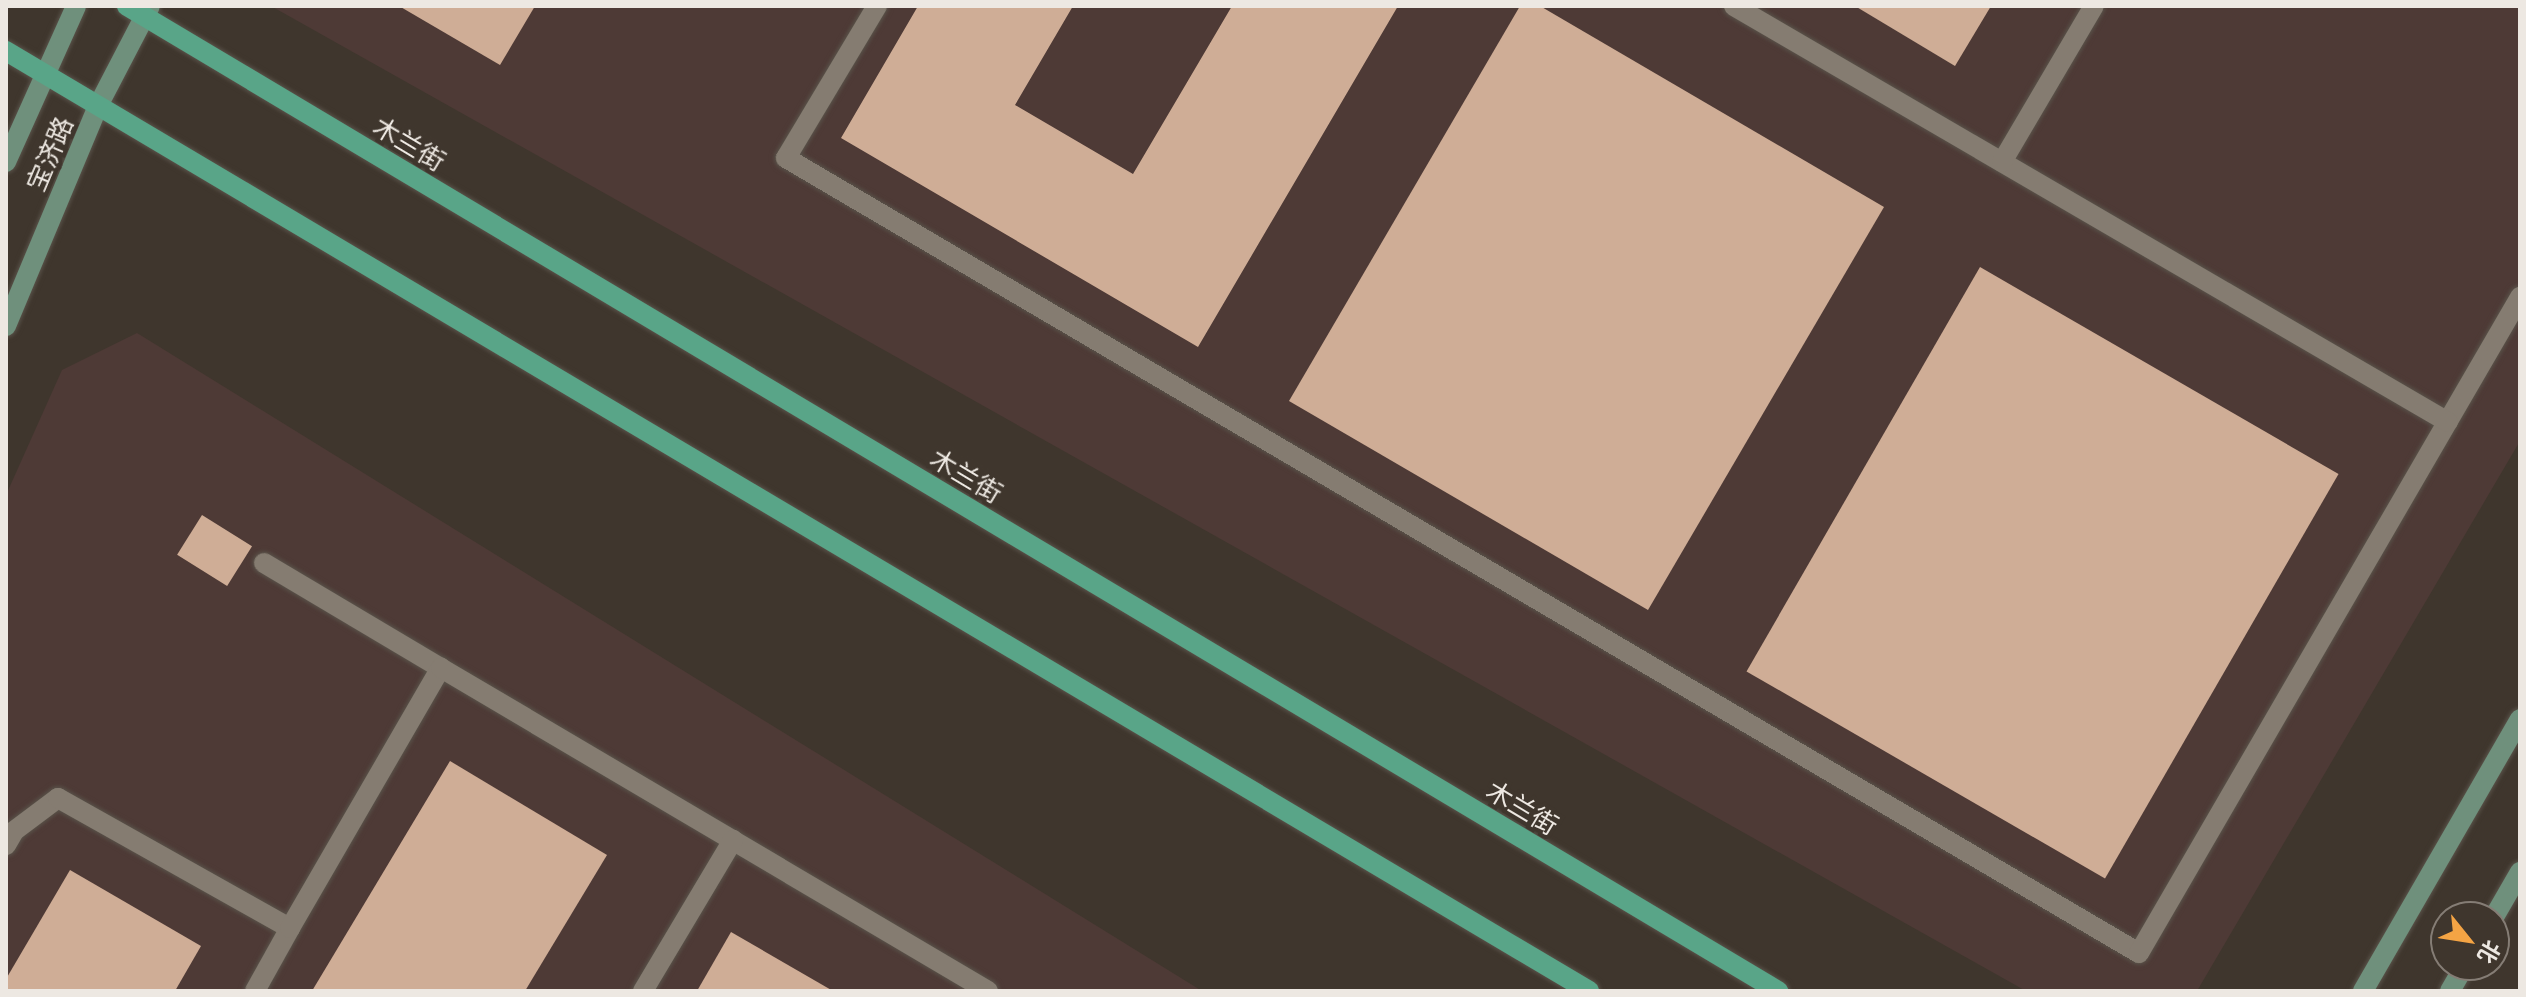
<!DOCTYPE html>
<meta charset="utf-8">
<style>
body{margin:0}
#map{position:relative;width:2526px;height:997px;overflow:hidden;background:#3f362d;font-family:"PT Sans","Noto Sans SC",sans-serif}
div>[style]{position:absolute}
.industrial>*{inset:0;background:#4e3a36}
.building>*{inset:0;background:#cfad96;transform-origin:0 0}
.roads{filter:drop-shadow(0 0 2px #59534a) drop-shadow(0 0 2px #59534a)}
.service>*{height:20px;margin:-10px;padding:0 10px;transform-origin:10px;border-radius:10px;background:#857c71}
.secondary>*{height:20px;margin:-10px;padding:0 10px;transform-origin:10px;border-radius:10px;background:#6f907c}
.primary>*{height:20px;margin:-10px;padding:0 10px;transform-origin:10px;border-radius:10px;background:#59a588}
span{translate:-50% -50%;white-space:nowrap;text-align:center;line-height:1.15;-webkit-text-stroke:8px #3f362d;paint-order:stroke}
.street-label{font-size:26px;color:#ede8e2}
.frame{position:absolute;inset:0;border:8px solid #ede8e2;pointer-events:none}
.north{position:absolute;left:2430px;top:901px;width:80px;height:80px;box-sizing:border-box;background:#3f362d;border:2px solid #857d75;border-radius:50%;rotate:120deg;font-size:22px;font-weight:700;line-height:32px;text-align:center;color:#ede8e2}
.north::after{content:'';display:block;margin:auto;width:28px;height:36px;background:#f4a444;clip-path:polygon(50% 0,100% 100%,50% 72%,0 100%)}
</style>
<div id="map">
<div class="industrial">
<div style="clip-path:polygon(271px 6px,2520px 6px,2520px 441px,2197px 991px,2026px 991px)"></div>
<div style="clip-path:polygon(137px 333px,1202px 991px,6px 991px,6px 495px,62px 370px)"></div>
</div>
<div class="building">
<div style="clip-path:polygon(399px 6px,535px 6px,500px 65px)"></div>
<div style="clip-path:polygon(918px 6px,1073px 6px,1015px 105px,1133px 174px,1232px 6px,1398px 6px,1198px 347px,841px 138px)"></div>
<div style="clip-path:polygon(1520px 6px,1540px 6px,1884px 207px,1648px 610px,1289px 401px)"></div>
<div style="clip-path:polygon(1855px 6px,1991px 6px,1955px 66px)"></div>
<div style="left:1980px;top:267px;width:414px;height:467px;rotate:30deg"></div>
<div style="left:202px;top:515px;width:59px;height:47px;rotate:32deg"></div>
<div style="clip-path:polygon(450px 761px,607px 855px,525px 991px,312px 991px)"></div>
<div style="clip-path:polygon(70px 870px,201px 946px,175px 991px,6px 991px,6px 979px)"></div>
<div style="clip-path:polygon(731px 932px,833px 991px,697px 991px)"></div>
</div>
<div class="roads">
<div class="service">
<div style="left:877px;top:6px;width:177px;rotate:120.9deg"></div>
<div style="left:786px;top:158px;width:1569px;rotate:30.44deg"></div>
<div style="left:2139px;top:953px;width:759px;rotate:-59.85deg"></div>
<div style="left:1734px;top:6px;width:826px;rotate:30.23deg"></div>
<div style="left:2002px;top:162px;width:181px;rotate:-59.5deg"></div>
<div style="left:264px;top:563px;width:206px;rotate:30.7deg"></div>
<div style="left:6px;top:845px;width:16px;rotate:-60deg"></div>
<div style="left:14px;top:831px;width:55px;rotate:-36.9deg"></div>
<div style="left:58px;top:798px;width:266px;rotate:29.3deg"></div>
<div style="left:290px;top:928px;width:72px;rotate:119.1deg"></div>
<div style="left:290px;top:928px;width:301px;rotate:-59.9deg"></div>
<div style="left:441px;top:668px;width:635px;rotate:30.56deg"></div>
<div style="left:643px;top:991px;width:176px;rotate:-59.2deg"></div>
</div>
<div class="secondary">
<div style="left:6px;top:162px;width:171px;rotate:-65.8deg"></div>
<div style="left:6px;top:326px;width:241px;rotate:-67.3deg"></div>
<div style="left:99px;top:104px;width:110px;rotate:-62.5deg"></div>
<div style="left:2494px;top:917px;width:52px;rotate:-60deg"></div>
<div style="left:2363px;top:991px;width:314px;rotate:-60deg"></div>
<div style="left:2450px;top:991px;width:30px;rotate:-60deg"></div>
</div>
<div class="primary">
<div style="left:127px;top:6px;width:1923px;rotate:30.82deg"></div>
<div style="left:6px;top:51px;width:1841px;rotate:30.7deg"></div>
</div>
</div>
<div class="street-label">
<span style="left:409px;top:144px;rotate:31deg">木兰街</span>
<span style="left:50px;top:154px;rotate:-67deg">宝济路</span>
<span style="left:966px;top:476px;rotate:31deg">木兰街</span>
<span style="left:1522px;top:808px;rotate:31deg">木兰街</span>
</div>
<div class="frame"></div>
<div class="north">北</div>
</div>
